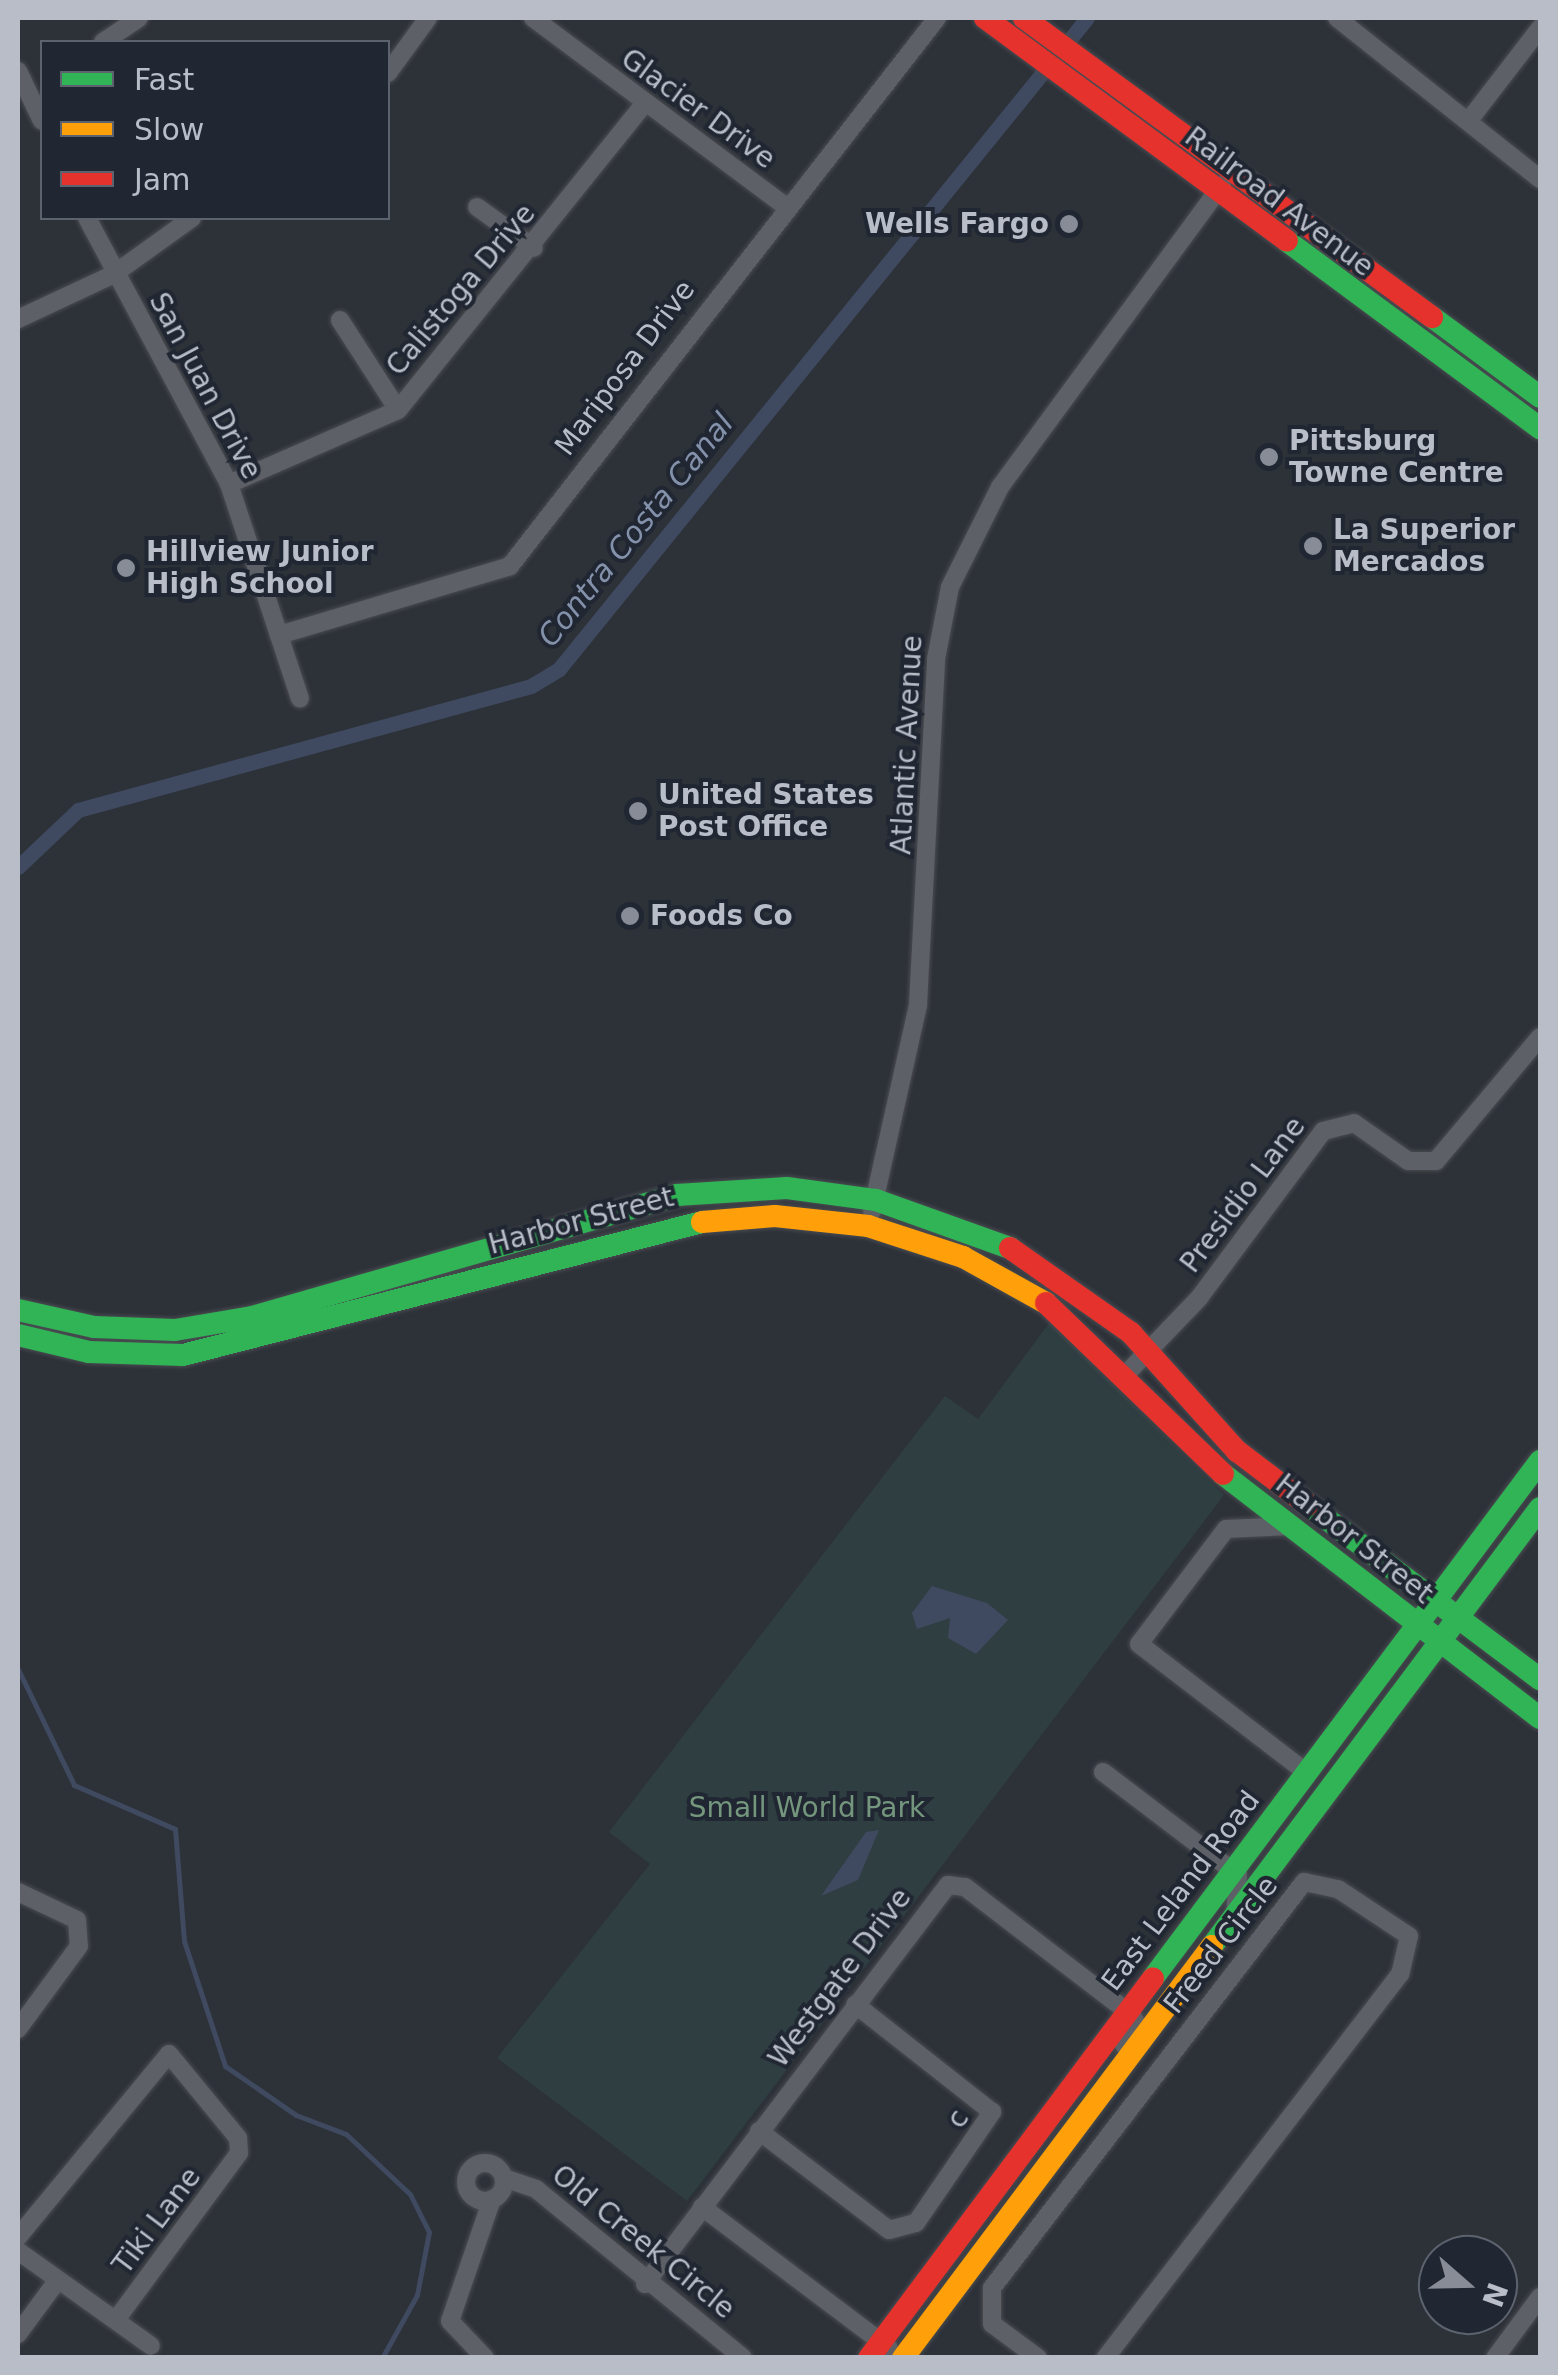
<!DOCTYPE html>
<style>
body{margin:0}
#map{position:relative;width:1558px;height:2375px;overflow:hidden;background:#2d3138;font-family:"DejaVu Sans",sans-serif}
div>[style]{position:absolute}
.green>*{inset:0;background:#2e3e41}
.water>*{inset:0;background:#3f4a60}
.stream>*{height:5px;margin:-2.5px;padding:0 2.5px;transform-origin:2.5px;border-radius:2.5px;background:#3f4a60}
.canal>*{height:15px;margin:-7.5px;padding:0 7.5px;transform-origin:7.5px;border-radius:7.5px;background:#3f4a60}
.roads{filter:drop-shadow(0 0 2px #494c51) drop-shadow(0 0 2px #494c51)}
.street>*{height:18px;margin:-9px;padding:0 9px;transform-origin:9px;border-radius:9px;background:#5d6066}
.street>.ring{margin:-9px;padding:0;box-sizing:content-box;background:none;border:18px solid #5d6066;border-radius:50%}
.fast>*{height:22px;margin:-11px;padding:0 11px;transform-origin:11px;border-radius:11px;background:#30b455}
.slow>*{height:22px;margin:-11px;padding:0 11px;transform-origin:11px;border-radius:11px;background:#ff9f0a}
.jam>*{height:22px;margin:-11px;padding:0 11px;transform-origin:11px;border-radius:11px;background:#e5322d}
.dots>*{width:28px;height:28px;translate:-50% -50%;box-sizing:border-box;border:5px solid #212732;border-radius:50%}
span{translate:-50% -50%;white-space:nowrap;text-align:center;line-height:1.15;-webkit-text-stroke:8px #212732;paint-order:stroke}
.street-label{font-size:28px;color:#b8bdc8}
.poi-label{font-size:28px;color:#b8bdc8;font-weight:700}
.right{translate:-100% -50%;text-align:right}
.left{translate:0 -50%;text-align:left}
.park-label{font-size:28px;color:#73967d}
.water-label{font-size:30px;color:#8491ab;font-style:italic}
.frame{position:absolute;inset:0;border:20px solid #b8bdc8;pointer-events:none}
.legend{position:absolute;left:40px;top:40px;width:350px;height:180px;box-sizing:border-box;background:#212732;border:2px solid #5d636e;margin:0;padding:12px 18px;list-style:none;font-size:30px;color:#b8bdc8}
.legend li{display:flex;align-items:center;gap:20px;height:50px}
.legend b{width:50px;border:2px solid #5d636e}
.north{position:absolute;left:1418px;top:2235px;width:100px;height:100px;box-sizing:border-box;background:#212732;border:2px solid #5d636e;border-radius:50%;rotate:110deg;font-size:28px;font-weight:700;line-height:40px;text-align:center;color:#b8bdc8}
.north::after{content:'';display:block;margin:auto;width:35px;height:45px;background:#878c96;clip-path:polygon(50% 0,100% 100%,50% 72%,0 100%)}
</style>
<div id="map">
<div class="green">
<div style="clip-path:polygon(1050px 1322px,1224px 1495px,687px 2201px,497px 2058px,650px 1864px,609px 1832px,945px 1396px,978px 1419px)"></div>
</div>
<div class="water">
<div style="clip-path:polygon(932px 1586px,987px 1603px,1008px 1620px,976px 1654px,948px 1638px,950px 1618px,917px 1629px,912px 1613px)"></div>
<div style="clip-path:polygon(879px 1830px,858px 1880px,821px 1896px,866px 1832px)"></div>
</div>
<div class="stream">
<div style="left:18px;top:1669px;width:129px;rotate:64.2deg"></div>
<div style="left:74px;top:1785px;width:110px;rotate:23.5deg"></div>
<div style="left:175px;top:1829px;width:112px;rotate:85.4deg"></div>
<div style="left:184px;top:1941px;width:132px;rotate:71.8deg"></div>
<div style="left:225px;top:2066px;width:86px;rotate:34.6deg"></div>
<div style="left:296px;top:2115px;width:53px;rotate:20.8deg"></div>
<div style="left:346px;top:2134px;width:88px;rotate:43.2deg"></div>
<div style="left:410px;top:2194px;width:42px;rotate:63.4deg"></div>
<div style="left:429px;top:2232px;width:64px;rotate:100.8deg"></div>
<div style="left:417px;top:2295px;width:72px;rotate:119.1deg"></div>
</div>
<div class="canal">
<div style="left:18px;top:867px;width:83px;rotate:-43.5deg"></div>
<div style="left:78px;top:810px;width:470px;rotate:-15.3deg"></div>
<div style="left:531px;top:686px;width:33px;rotate:-31deg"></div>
<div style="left:559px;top:669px;width:838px;rotate:-50.96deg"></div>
</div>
<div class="roads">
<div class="street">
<div style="left:533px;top:18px;width:313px;rotate:36.7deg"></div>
<div style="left:1337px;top:18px;width:259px;rotate:38.4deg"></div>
<div style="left:103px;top:42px;width:43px;rotate:-33.7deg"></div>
<div style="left:18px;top:71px;width:55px;rotate:64.4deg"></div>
<div style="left:388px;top:73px;width:68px;rotate:-54deg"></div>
<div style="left:1470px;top:119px;width:115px;rotate:-52.4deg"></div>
<div style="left:477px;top:207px;width:70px;rotate:35.7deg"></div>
<div style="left:87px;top:218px;width:302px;rotate:61.9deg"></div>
<div style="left:229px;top:484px;width:226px;rotate:71.7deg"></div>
<div style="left:18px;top:319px;width:106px;rotate:-25.1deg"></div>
<div style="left:114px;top:274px;width:96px;rotate:-35.7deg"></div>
<div style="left:340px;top:320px;width:107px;rotate:57.2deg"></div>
<div style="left:229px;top:484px;width:184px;rotate:-23.6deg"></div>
<div style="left:398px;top:410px;width:390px;rotate:-51.2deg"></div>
<div style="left:279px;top:635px;width:241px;rotate:-16.6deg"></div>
<div style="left:510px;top:566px;width:695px;rotate:-52.07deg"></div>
<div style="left:872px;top:1211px;width:211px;rotate:-77.4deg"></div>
<div style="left:918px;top:1005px;width:346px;rotate:-87deg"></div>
<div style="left:936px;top:659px;width:73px;rotate:-79deg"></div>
<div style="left:950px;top:587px;width:112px;rotate:-63.4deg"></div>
<div style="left:1000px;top:487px;width:375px;rotate:-53.7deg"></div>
<div style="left:1128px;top:1372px;width:103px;rotate:-46.2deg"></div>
<div style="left:1199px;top:1298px;width:208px;rotate:-53.4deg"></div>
<div style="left:1323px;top:1131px;width:32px;rotate:-14deg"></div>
<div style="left:1354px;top:1123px;width:66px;rotate:35.1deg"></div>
<div style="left:1408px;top:1161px;width:28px"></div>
<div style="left:1436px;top:1161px;width:162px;rotate:-50deg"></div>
<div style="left:1226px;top:1529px;width:144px;rotate:127.1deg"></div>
<div style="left:1139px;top:1644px;width:212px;rotate:37.5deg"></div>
<div style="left:1226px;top:1529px;width:64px;rotate:-2.7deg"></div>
<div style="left:1103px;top:1772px;width:170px;rotate:37.3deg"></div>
<div style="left:1238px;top:1875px;width:40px;rotate:94.3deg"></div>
<div style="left:18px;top:1892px;width:65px;rotate:25.4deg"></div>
<div style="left:77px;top:1920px;width:26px;rotate:86deg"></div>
<div style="left:79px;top:1946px;width:103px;rotate:126.3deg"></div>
<div style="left:759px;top:2131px;width:163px;rotate:37.3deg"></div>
<div style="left:889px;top:2230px;width:28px;rotate:-15deg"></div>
<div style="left:916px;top:2223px;width:135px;rotate:-55.6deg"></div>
<div style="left:992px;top:2112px;width:174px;rotate:-141.8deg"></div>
<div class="ring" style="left:466px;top:2163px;width:20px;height:20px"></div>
<div style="left:504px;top:2178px;width:34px;rotate:19deg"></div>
<div style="left:536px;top:2189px;width:267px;rotate:39.2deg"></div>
<div style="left:702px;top:2207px;width:234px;rotate:37deg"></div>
<div style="left:18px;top:2237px;width:237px;rotate:-50.5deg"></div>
<div style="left:169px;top:2054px;width:109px;rotate:50.6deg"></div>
<div style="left:238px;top:2138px;width:15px;rotate:86deg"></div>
<div style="left:239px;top:2153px;width:207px;rotate:126.4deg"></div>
<div style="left:18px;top:2251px;width:163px;rotate:35.5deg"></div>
<div style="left:645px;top:2284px;width:501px;rotate:-52.79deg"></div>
<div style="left:948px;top:1885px;width:17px;rotate:7deg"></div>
<div style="left:965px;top:1887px;width:210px;rotate:37.5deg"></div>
<div style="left:1132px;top:2015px;width:11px;rotate:63deg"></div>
<div style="left:1137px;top:2025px;width:24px;rotate:123deg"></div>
<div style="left:18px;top:2334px;width:66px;rotate:-53.7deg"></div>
<div style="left:485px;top:2358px;width:51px;rotate:-133.4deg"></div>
<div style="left:450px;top:2321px;width:129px;rotate:-71deg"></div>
<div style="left:1038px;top:2358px;width:57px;rotate:-143.5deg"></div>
<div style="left:992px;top:2324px;width:36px;rotate:-90deg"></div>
<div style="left:992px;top:2288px;width:512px;rotate:-52.46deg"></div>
<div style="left:1304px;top:1882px;width:35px;rotate:12deg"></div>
<div style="left:1338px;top:1889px;width:85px;rotate:33.5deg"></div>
<div style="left:1409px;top:1936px;width:39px;rotate:103deg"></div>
<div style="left:1400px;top:1974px;width:484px;rotate:127.5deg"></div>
<div style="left:1495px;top:2358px;width:76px;rotate:-53.6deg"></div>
</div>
<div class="fast">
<div style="left:1287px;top:241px;width:315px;rotate:36.5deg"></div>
<div style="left:1432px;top:317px;width:134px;rotate:36.5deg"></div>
<div style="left:18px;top:1310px;width:78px;rotate:12.6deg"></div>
<div style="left:94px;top:1327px;width:81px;rotate:2.1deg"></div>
<div style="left:175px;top:1330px;width:78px;rotate:-9.6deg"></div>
<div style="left:252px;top:1317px;width:442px;rotate:-16deg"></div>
<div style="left:677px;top:1195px;width:110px;rotate:-3.6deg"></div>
<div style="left:787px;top:1188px;width:90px;rotate:7.7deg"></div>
<div style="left:876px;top:1200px;width:142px;rotate:19.7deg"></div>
<div style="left:18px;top:1335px;width:73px;rotate:13.5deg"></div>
<div style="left:89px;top:1352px;width:94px;rotate:1.8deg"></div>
<div style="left:183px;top:1355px;width:536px;rotate:-14.37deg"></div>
<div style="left:1223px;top:1474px;width:400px;rotate:37.6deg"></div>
<div style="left:1308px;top:1505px;width:290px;rotate:36.9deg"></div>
<div style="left:1212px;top:1946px;width:547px;rotate:-53.17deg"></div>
<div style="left:1153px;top:1978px;width:646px;rotate:-53.18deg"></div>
</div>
<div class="slow">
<div style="left:702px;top:1222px;width:73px;rotate:-4.7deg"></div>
<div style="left:775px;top:1216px;width:94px;rotate:6.1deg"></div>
<div style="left:868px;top:1226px;width:100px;rotate:18.1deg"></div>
<div style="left:963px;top:1257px;width:95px;rotate:29deg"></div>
<div style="left:903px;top:2358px;width:515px;rotate:-53.13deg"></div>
</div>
<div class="jam">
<div style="left:985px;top:18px;width:375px;rotate:36.4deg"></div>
<div style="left:1024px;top:18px;width:506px;rotate:36.24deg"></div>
<div style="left:1010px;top:1248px;width:148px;rotate:35.1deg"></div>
<div style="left:1131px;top:1333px;width:159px;rotate:48.1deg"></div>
<div style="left:1237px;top:1451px;width:89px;rotate:37.3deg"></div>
<div style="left:1046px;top:1303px;width:246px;rotate:44deg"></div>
<div style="left:869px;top:2358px;width:474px;rotate:-53.2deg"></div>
</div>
</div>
<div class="dots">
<div style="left:1069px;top:224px;background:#878c96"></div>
<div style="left:1269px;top:457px;background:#878c96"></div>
<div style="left:1313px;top:546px;background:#878c96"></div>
<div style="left:126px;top:568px;background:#878c96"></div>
<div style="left:638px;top:811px;background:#878c96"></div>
<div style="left:630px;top:916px;background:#878c96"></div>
</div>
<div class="street-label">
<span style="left:698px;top:109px;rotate:36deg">Glacier Drive</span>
<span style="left:1279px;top:202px;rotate:37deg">Railroad Avenue</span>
<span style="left:461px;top:290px;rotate:-50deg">Calistoga Drive</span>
<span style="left:625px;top:368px;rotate:-53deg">Mariposa Drive</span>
<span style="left:205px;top:386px;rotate:62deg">San Juan Drive</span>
<span style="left:907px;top:745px;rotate:-87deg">Atlantic Avenue</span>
<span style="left:1243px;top:1195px;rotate:-53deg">Presidio Lane</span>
<span style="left:581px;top:1221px;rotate:-15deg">Harbor Street</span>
<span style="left:1354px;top:1539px;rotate:38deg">Harbor Street</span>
<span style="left:1181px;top:1891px;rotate:-53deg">East Leland Road</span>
<span style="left:1221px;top:1945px;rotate:-52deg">Freed Circle</span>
<span style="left:840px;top:1978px;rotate:-53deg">Westgate Drive</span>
<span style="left:958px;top:2119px;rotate:-57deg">c</span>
<span style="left:157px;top:2221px;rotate:-53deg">Tiki Lane</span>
<span style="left:643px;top:2242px;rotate:39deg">Old Creek Circle</span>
</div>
<div class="poi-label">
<span class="right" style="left:1049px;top:224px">Wells Fargo</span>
<span class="left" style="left:1289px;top:457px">Pittsburg<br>Towne Centre</span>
<span class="left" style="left:1333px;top:546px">La Superior<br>Mercados</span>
<span class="left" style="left:146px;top:568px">Hillview Junior<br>High School</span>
<span class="left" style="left:658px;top:811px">United States<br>Post Office</span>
<span class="left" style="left:650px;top:916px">Foods Co</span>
</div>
<div class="park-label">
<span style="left:807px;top:1808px">Small World Park</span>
</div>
<div class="water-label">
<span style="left:636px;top:530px;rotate:-51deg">Contra Costa Canal</span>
</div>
<div class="frame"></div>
<ul class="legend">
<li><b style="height:12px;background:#30b455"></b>Fast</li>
<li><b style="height:12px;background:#ff9f0a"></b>Slow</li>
<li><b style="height:12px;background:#e5322d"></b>Jam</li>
</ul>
<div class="north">N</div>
</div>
